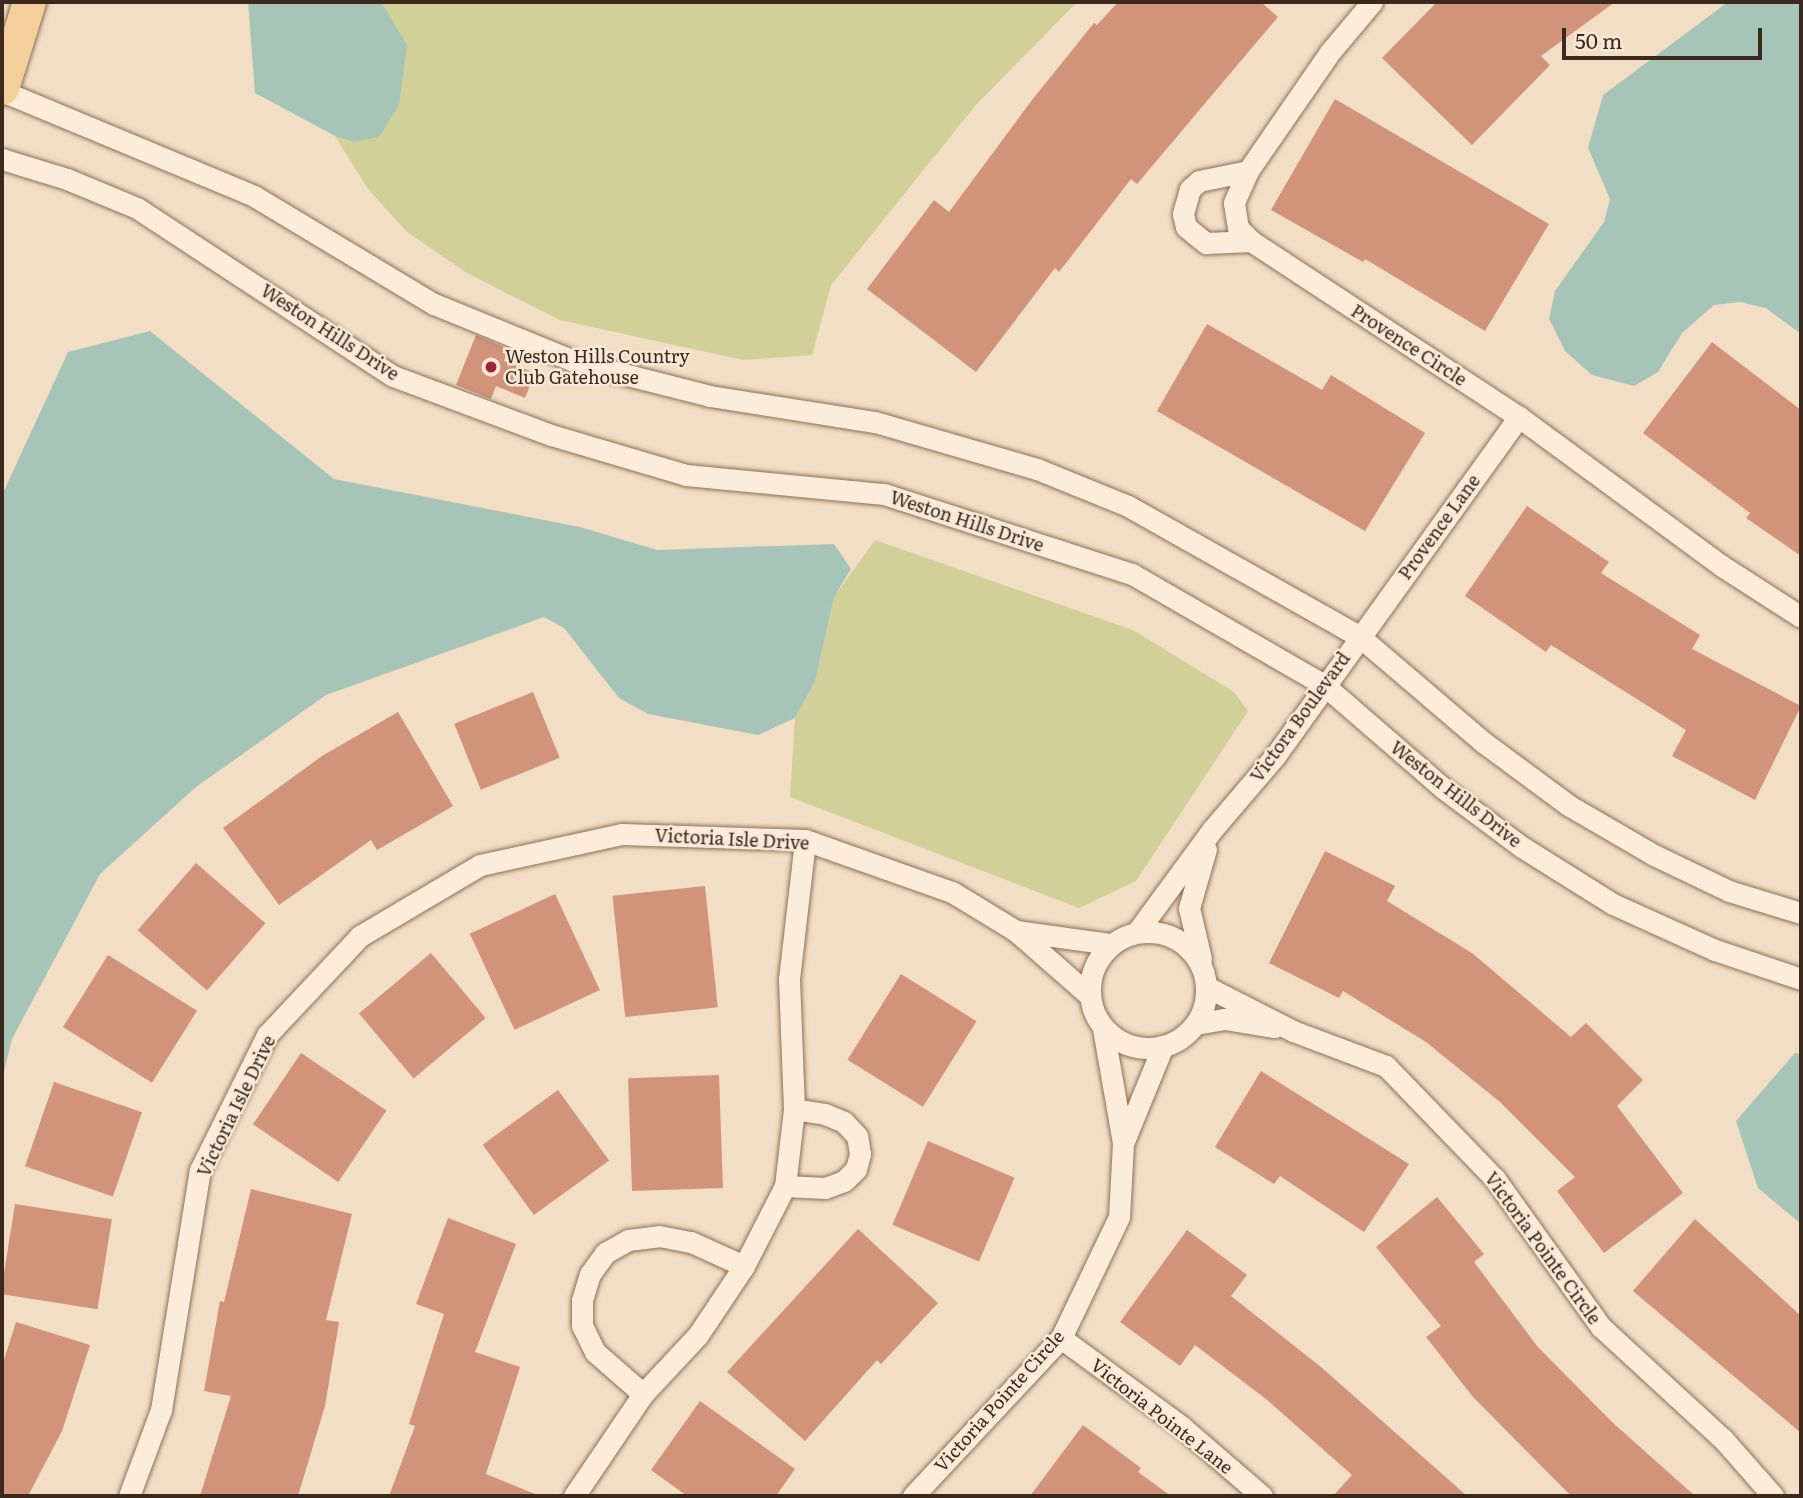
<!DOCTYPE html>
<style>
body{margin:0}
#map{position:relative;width:1803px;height:1498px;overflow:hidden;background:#f1dec5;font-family:Literata,serif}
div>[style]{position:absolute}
.green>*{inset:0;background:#d0d098}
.water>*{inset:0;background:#a7c4b8}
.building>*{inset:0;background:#d19379;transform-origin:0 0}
.roads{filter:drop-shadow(0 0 2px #8d6f5a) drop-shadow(0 0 2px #8d6f5a)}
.street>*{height:21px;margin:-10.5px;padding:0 10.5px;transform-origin:10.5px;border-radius:10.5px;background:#fbedd9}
.street>.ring{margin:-10.5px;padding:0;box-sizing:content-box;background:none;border:21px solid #fbedd9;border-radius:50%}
.primary>*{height:33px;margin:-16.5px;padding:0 16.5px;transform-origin:16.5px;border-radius:16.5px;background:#f5cf9b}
.dots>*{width:19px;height:19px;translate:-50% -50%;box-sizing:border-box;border:4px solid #f7e9d5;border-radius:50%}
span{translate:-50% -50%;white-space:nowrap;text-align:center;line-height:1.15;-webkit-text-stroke:5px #f7e9d5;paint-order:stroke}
.street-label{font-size:18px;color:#3c291e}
.poi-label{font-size:18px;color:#3c291e}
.left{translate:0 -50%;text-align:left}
.frame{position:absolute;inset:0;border:4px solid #3c291e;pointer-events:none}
.scale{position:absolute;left:1562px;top:28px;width:200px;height:32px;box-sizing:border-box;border:4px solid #3c291e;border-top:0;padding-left:9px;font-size:21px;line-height:24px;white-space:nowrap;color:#3c291e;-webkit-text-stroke:5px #f7e9d5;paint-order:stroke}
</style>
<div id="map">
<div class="green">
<div style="clip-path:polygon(381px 2px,1077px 2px,975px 106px,831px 285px,812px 355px,743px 360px,560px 320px,467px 273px,407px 232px,368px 189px,335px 136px,353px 142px)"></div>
<div style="clip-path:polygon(875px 540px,1133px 630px,1234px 692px,1248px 711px,1136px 881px,1079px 908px,790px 797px,795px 718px,815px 682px,834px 597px)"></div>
</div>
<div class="water">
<div style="clip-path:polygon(248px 2px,381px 2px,407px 45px,399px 105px,379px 137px,353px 142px,335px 136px,255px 93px)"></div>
<div style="clip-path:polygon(1728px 2px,1801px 2px,1801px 334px,1766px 308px,1740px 302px,1714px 305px,1682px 333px,1658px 372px,1634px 386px,1592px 375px,1565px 351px,1549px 319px,1555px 291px,1604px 222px,1610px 199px,1588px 148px,1603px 95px)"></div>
<div style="clip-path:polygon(150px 331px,334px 479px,580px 527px,657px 550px,834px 544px,851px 569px,834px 597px,815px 682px,795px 718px,758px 735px,648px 714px,619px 698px,564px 628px,544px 617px,326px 695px,196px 787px,100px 874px,12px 1039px,2px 1079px,2px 495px,68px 352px)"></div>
<div style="clip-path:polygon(1795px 1053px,1801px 1054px,1801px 1224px,1758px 1188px,1736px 1121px)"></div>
</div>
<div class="building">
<div style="clip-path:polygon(1118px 2px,1261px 2px,1278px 17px,1137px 184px,1131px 179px,1059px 272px,1055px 268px,976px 372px,867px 289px,934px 200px,949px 212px,1032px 100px,1094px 23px,1097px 25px)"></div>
<div style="clip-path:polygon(1437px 2px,1615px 2px,1541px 56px,1550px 65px,1472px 145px,1382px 58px)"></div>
<div style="clip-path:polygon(1335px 99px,1549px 224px,1485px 331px,1365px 259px,1363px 262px,1271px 210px)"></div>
<div style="clip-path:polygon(1207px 324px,1322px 390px,1331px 375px,1425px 433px,1365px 531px,1157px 411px)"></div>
<div style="clip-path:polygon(476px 335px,508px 349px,504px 361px,535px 373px,525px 398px,496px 386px,491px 399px,456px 385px)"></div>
<div style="clip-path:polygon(1712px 342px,1801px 410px,1801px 556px,1746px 518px,1750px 513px,1643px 433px)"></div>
<div style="clip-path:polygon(1527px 506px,1609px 562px,1601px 573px,1700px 635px,1692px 649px,1801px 706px,1755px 800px,1672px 756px,1686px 730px,1551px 645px,1546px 652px,1465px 596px)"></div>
<div style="left:533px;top:692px;width:71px;height:85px;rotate:68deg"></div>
<div style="clip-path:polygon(398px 712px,453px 806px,377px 850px,371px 840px,279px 905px,223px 828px,322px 756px)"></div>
<div style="clip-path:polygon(1325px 851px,1395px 886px,1387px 901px,1472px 953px,1571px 1037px,1586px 1023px,1643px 1080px,1617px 1106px,1683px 1193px,1604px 1253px,1557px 1191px,1575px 1177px,1500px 1102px,1426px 1042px,1343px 991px,1339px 998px,1269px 963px)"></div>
<div style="left:196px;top:863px;width:92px;height:89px;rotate:41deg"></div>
<div style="left:705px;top:886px;width:122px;height:93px;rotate:84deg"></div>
<div style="left:555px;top:894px;width:106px;height:94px;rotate:65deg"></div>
<div style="left:431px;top:953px;width:85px;height:94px;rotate:50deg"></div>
<div style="left:108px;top:955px;width:105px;height:85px;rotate:32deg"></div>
<div style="left:901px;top:974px;width:89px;height:101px;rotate:32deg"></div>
<div style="left:301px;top:1053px;width:103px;height:86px;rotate:34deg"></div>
<div style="clip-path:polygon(1261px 1071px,1409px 1164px,1364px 1232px,1280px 1176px,1274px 1184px,1215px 1147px)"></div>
<div style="left:719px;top:1075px;width:113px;height:91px;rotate:88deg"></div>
<div style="left:54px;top:1082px;width:93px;height:89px;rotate:19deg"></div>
<div style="left:558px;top:1090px;width:87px;height:93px;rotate:54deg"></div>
<div style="left:928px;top:1141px;width:94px;height:91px;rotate:23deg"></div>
<div style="clip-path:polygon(251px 1189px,352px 1214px,326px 1320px,339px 1322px,325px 1406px,298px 1496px,200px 1496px,231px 1396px,204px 1391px,220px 1301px,224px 1302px)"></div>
<div style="clip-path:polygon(1437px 1197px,1484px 1254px,1474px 1262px,1537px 1346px,1612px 1422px,1695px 1496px,1571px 1496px,1473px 1397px,1426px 1337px,1441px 1326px,1376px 1247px)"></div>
<div style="left:15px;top:1204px;width:98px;height:91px;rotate:9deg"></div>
<div style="clip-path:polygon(448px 1218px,516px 1244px,475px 1352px,520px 1367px,486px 1474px,540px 1496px,389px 1496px,415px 1426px,409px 1424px,444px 1314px,416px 1304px)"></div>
<div style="clip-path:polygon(1695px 1219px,1801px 1316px,1801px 1433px,1633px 1291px)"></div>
<div style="clip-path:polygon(858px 1229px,938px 1303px,881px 1364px,877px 1360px,805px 1441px,727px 1372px)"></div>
<div style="clip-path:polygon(1187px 1230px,1247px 1275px,1231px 1296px,1321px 1367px,1467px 1496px,1333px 1496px,1352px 1475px,1266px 1399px,1195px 1345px,1180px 1366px,1120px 1322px)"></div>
<div style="clip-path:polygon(16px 1322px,90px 1345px,62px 1431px,28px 1496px,2px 1496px,2px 1366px)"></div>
<div style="clip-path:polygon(700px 1401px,795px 1469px,776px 1496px,687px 1496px,651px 1470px)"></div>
<div style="clip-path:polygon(1083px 1425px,1141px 1468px,1138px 1472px,1171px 1496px,1030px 1496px)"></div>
</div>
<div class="roads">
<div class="street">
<div style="left:1372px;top:2px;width:65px;rotate:130deg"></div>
<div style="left:1330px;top:52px;width:145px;rotate:124.6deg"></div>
<div style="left:1248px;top:171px;width:35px;rotate:114deg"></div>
<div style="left:1234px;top:203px;width:25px;rotate:81deg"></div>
<div style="left:1238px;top:228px;width:18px;rotate:45deg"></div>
<div style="left:1251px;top:241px;width:321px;rotate:33.3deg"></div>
<div style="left:1519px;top:417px;width:252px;rotate:36.3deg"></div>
<div style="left:1722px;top:566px;width:94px;rotate:32.8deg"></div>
<div style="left:2px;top:91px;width:273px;rotate:22.6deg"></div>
<div style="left:254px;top:196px;width:210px;rotate:31deg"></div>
<div style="left:434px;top:304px;width:153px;rotate:22.2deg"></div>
<div style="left:576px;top:362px;width:138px;rotate:14.2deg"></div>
<div style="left:710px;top:396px;width:167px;rotate:9deg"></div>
<div style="left:875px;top:422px;width:169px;rotate:16.2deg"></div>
<div style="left:1037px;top:469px;width:98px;rotate:22.1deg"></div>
<div style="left:1128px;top:506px;width:265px;rotate:29.4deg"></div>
<div style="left:1359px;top:636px;width:163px;rotate:40.5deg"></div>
<div style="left:1483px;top:742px;width:106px;rotate:36.5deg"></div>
<div style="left:1568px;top:805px;width:99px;rotate:30.2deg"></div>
<div style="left:1654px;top:855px;width:83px;rotate:25.6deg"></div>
<div style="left:1729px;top:891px;width:75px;rotate:17deg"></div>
<div style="left:2px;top:159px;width:68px;rotate:17.1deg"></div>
<div style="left:67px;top:179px;width:76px;rotate:22.5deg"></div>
<div style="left:137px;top:208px;width:306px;rotate:33.3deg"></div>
<div style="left:393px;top:376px;width:169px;rotate:20.5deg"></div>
<div style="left:551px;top:435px;width:141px;rotate:16.5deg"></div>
<div style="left:686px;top:475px;width:199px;rotate:5.5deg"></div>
<div style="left:884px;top:494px;width:261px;rotate:17.9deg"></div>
<div style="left:1132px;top:574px;width:222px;rotate:30deg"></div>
<div style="left:1324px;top:685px;width:157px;rotate:40.9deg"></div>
<div style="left:1443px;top:788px;width:99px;rotate:36.8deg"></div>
<div style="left:1522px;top:847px;width:107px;rotate:32.1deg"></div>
<div style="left:1613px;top:904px;width:112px;rotate:24.3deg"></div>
<div style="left:1715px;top:950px;width:91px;rotate:18.6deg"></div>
<div style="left:1248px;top:171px;width:50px;rotate:168.5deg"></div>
<div style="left:1199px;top:181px;width:12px;rotate:138deg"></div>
<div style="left:1190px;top:189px;width:26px;rotate:106deg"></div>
<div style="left:1183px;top:214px;width:13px;rotate:77deg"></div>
<div style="left:1186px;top:227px;width:26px;rotate:39deg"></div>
<div style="left:1206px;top:243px;width:45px;rotate:-2.5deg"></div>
<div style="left:1016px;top:931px;width:96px;rotate:7.8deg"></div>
<div class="ring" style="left:1090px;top:932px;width:95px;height:95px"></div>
<div style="left:1137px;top:932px;width:127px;rotate:-53.7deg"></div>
<div style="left:1212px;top:830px;width:97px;rotate:-49.6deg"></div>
<div style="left:1275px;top:756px;width:418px;rotate:-54.3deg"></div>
<div style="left:1201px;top:959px;width:52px;rotate:-103.2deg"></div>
<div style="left:1189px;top:908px;width:61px;rotate:-73.9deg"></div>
<div style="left:1207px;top:987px;width:97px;rotate:27.1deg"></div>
<div style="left:1293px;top:1031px;width:99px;rotate:20.6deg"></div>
<div style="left:1386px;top:1066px;width:157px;rotate:46deg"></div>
<div style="left:1495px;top:1179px;width:182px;rotate:54.4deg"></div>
<div style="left:1601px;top:1327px;width:166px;rotate:42.6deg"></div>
<div style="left:1723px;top:1439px;width:76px;rotate:48.7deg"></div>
<div style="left:1196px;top:1024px;width:29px;rotate:-10deg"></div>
<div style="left:1225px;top:1019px;width:50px;rotate:9.3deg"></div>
<div style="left:1124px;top:1141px;width:103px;rotate:-67.7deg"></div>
<div style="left:785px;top:1186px;width:40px;rotate:2.9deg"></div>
<div style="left:825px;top:1188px;width:20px;rotate:-20deg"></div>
<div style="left:844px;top:1181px;width:17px;rotate:-45deg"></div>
<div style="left:856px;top:1169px;width:16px;rotate:-75deg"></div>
<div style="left:860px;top:1154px;width:18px;rotate:-99deg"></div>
<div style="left:857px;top:1136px;width:19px;rotate:-133deg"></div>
<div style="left:844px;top:1122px;width:21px;rotate:-157deg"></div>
<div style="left:825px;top:1114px;width:31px;rotate:-171deg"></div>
<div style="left:1061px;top:1338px;width:150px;rotate:36.3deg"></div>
<div style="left:1182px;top:1427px;width:106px;rotate:40.8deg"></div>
<div style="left:643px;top:1394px;width:64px;rotate:-138.8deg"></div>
<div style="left:595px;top:1352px;width:30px;rotate:-116deg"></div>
<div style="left:582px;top:1325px;width:25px;rotate:-90deg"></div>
<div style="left:582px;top:1300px;width:27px;rotate:-73deg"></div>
<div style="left:590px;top:1274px;width:26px;rotate:-54deg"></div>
<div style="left:605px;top:1253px;width:26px;rotate:-29deg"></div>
<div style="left:628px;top:1240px;width:31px;rotate:-7deg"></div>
<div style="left:659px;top:1236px;width:33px;rotate:11deg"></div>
<div style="left:691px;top:1242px;width:58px;rotate:24.4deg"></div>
<div style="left:129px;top:1496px;width:92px;rotate:-69.6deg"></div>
<div style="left:161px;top:1410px;width:243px;rotate:-80.8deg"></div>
<div style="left:200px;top:1170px;width:151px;rotate:-63.6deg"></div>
<div style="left:267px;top:1035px;width:136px;rotate:-46.8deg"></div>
<div style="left:360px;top:936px;width:139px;rotate:-30.6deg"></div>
<div style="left:480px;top:865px;width:145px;rotate:-12.3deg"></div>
<div style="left:622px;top:834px;width:183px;rotate:1.9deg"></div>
<div style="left:805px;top:840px;width:156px;rotate:19.5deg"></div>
<div style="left:952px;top:892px;width:75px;rotate:31.4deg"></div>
<div style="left:1016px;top:931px;width:98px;rotate:41.3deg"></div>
<div style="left:574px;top:1496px;width:123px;rotate:-55.9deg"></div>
<div style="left:643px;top:1394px;width:81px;rotate:-47deg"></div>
<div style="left:698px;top:1335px;width:83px;rotate:-56.3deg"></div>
<div style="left:744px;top:1266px;width:90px;rotate:-62.9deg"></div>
<div style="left:785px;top:1186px;width:78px;rotate:-83.3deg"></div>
<div style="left:794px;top:1109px;width:130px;rotate:-92.2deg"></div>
<div style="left:789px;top:979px;width:140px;rotate:-83.4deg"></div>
<div style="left:913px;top:1496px;width:216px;rotate:-46.9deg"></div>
<div style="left:1061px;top:1338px;width:134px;rotate:-64.4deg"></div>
<div style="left:1119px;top:1217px;width:74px;rotate:-86.9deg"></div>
<div style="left:1123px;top:1143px;width:117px;rotate:-99.9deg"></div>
</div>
<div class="primary">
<div style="left:2px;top:88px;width:90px;rotate:-72.6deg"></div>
</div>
</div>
<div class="dots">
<div style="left:491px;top:367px;background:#9f2635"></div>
</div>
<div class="street-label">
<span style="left:330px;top:332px;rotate:33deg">Weston Hills Drive</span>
<span style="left:1409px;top:345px;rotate:33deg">Provence Circle</span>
<span style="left:967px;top:521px;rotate:18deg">Weston Hills Drive</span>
<span style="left:1439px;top:527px;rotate:-54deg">Provence Lane</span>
<span style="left:1300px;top:717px;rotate:-54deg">Victora Boulevard</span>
<span style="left:1456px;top:794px;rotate:38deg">Weston Hills Drive</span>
<span style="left:732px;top:839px;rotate:3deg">Victoria Isle Drive</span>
<span style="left:236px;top:1106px;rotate:-64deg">Victoria Isle Drive</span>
<span style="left:1543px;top:1248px;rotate:54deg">Victoria Pointe Circle</span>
<span style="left:999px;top:1401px;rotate:-48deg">Victoria Pointe Circle</span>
<span style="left:1162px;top:1416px;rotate:38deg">Victoria Pointe Lane</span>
</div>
<div class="poi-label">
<span class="left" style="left:505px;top:367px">Weston Hills Country<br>Club Gatehouse</span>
</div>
<div class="frame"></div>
<div class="scale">50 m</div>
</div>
